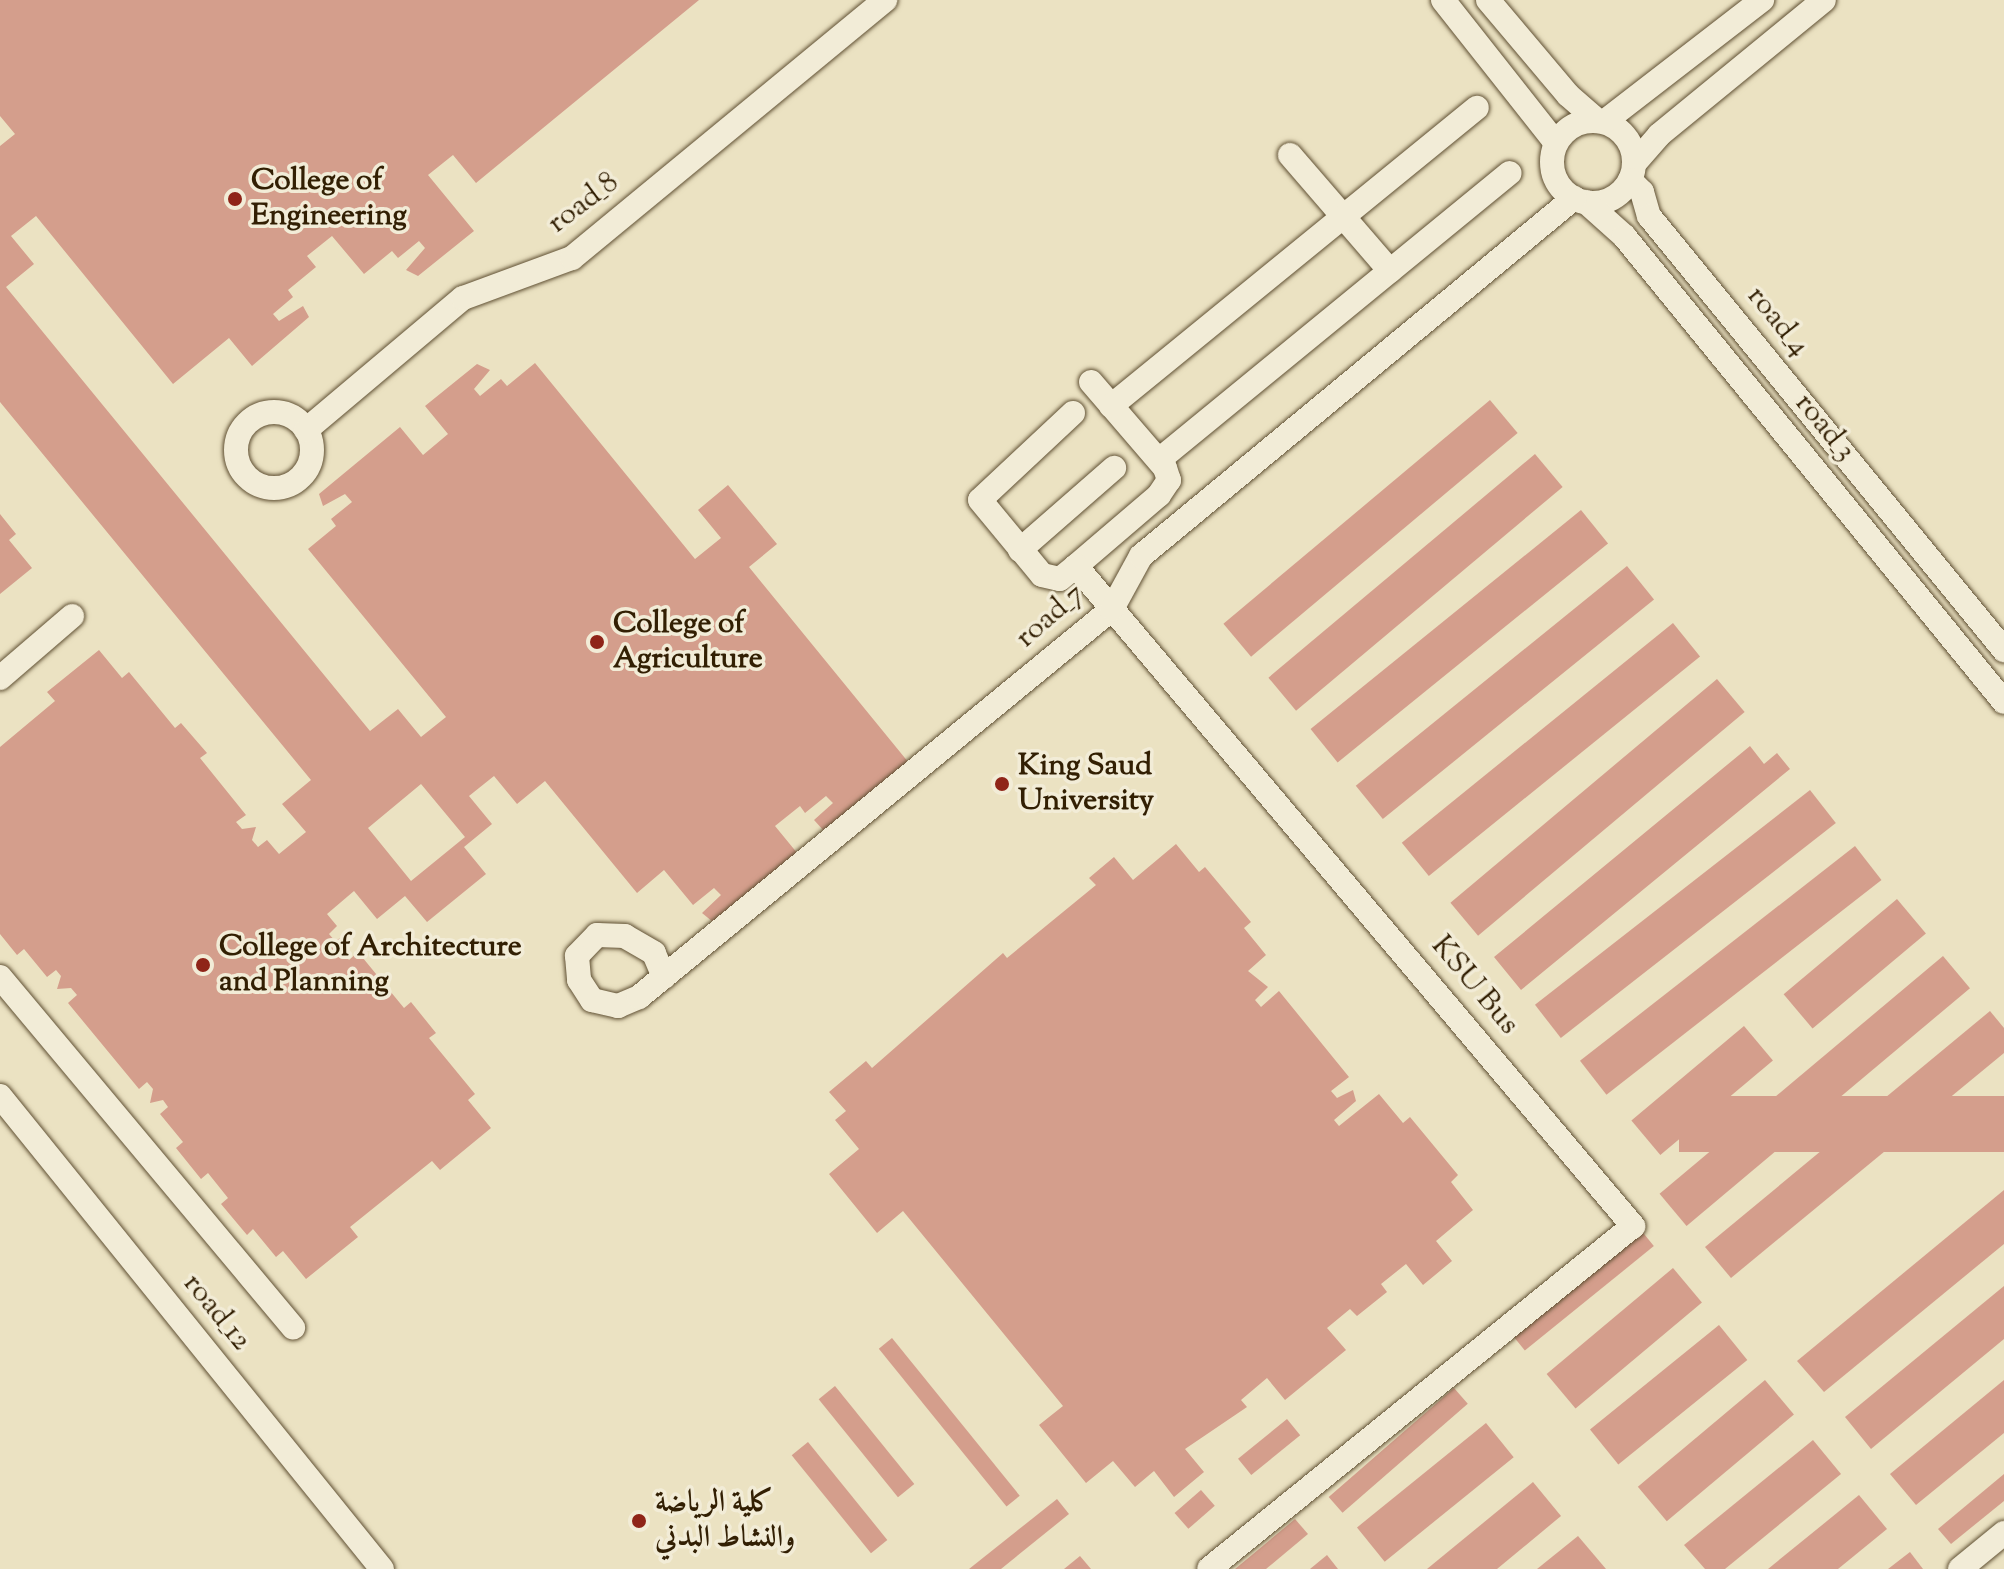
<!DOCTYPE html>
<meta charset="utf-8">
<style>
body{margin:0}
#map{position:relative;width:2004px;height:1569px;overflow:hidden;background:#ebe2c2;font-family:"Sorts Mill Goudy",Amiri,serif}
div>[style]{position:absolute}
.building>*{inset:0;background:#d49e8c;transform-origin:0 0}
.roads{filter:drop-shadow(0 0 2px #605033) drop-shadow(0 0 2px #605033)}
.minor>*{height:24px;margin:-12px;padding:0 12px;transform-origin:12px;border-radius:12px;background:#f2ecd7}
.minor>.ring{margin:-12px;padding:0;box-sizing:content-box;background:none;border:24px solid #f2ecd7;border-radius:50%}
.dots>*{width:22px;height:22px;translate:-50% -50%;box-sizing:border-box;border:4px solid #f2ecd7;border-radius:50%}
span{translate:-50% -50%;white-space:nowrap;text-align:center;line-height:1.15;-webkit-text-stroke:7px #f2ecd7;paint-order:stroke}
.poi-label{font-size:30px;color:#321f03;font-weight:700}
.left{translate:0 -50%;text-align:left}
.street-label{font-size:30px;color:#321f03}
</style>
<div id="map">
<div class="building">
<div style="clip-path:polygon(evenodd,0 0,699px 0,476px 183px,453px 155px,428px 175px,474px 231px,418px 276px,406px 270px,425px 248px,419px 241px,398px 258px,392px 251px,364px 274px,332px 236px,307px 256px,316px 267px,288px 290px,293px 297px,273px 314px,279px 321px,303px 306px,309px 317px,252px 366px,229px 338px,173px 384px,36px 216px,11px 236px,34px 264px,6px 287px,370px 731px,398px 709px,421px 737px,446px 717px,308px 549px,336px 526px,331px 519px,352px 502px,345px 494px,323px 506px,319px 494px,400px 427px,423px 455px,448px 434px,425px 406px,477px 364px,490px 370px,474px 389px,480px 396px,501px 379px,507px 386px,535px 363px,695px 559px,721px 538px,698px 510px,728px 485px,777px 544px,749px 567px,909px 763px,824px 831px,814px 820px,833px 803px,826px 796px,805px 813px,800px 806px,775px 826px,798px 854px,713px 922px,702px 913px,721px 895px,714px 888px,693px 905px,664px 870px,637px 893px,545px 781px,517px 804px,494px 776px,469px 796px,492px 824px,464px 847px,486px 874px,427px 922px,405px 896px,377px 919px,354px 891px,327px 914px,337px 926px,329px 934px,335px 941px,342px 937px,349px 941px,344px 953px,349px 960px,358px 952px,404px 1008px,411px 1002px,436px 1033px,429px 1038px,475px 1094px,468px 1100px,491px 1128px,440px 1170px,432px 1161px,350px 1227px,358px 1237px,306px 1279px,283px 1251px,276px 1257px,253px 1229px,247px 1235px,221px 1204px,228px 1198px,208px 1173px,201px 1179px,176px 1148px,183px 1142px,160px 1114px,168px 1107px,163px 1100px,150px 1103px,153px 1089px,147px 1082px,139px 1089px,68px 1003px,77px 995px,71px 988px,57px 989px,61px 976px,56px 970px,47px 977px,24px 949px,17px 955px,0 934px,0 747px,55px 701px,47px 692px,99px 650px,122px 678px,129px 672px,175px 728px,181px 723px,207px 753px,200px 758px,246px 815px,236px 822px,242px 829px,256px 827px,252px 840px,258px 847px,267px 840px,279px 854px,306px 832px,282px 804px,311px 780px,0 402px,0 146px,15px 134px,0 116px,0 0,421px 784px,465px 837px,411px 881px,368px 828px,421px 784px)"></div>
<div style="left:1490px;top:400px;width:43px;height:348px;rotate:50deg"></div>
<div style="left:1535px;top:454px;width:43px;height:348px;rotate:50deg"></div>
<div style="left:1581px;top:510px;width:43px;height:348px;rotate:51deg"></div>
<div style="clip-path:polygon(0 514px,16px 534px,9px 540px,32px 568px,0 594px)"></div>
<div style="left:1627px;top:566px;width:43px;height:349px;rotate:51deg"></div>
<div style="left:1673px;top:623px;width:43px;height:349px;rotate:51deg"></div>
<div style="left:1717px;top:679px;width:43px;height:348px;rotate:50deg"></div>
<div style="clip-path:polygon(1750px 746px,1764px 764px,1777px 753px,1790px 769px,1521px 990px,1494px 957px)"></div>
<div style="left:1810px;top:790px;width:42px;height:349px;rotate:52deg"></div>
<div style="clip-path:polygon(1176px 844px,1199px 872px,1205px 867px,1251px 922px,1244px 928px,1266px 955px,1248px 971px,1268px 987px,1255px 1000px,1261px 1007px,1279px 991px,1349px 1077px,1331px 1091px,1337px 1098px,1353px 1090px,1356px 1101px,1334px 1120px,1339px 1126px,1379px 1094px,1403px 1123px,1410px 1117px,1458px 1175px,1451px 1182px,1473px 1210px,1436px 1241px,1452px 1261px,1423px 1285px,1406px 1264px,1381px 1284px,1387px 1292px,1357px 1316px,1350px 1309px,1327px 1328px,1346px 1350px,1285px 1400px,1267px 1378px,1241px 1400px,1247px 1407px,1185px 1449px,1204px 1472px,1174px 1497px,1154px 1471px,1135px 1487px,1113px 1461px,1086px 1483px,1039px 1425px,1063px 1406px,903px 1211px,877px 1233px,829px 1174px,859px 1149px,835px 1120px,846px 1111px,829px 1092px,866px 1061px,872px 1068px,1003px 953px,1007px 958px,1096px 885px,1089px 878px,1114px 857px,1133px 880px)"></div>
<div style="left:1855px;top:846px;width:43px;height:349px;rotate:52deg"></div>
<div style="left:1897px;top:899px;width:45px;height:148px;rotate:50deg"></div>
<div style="left:1943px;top:956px;width:42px;height:370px;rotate:50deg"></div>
<div style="clip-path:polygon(1990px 1011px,2004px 1028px,2004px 1053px,1731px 1278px,1705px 1247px)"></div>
<div style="left:1744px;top:1026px;width:45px;height:147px;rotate:50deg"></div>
<div style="left:2004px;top:1096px;width:56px;height:325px;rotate:90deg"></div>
<div style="clip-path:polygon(2004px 1190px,2004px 1244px,1824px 1392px,1797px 1361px)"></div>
<div style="left:1640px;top:1229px;width:22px;height:166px;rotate:51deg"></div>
<div style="left:1673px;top:1268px;width:45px;height:165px;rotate:50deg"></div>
<div style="clip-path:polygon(2004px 1286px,2004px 1339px,1871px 1449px,1845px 1417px)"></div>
<div style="left:1719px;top:1325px;width:45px;height:166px;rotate:51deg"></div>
<div style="left:892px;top:1338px;width:203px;height:17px;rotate:51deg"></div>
<div style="left:1765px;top:1380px;width:45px;height:166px;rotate:50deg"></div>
<div style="clip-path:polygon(2004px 1380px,2004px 1433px,1916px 1505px,1890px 1474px)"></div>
<div style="left:835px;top:1386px;width:126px;height:21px;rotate:51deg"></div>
<div style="left:1454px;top:1388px;width:21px;height:166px;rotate:49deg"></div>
<div style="left:1287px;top:1419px;width:21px;height:63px;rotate:51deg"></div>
<div style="left:1486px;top:1423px;width:44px;height:166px;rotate:51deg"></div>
<div style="clip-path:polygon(1813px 1440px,1841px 1474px,1725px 1569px,1705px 1569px,1684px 1545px)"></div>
<div style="left:808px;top:1442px;width:126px;height:21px;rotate:51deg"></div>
<div style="clip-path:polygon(2004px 1474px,2004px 1501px,1951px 1544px,1938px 1529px)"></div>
<div style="clip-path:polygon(1533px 1482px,1561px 1516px,1497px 1569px,1427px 1569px)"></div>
<div style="left:1201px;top:1490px;width:21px;height:35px;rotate:49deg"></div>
<div style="clip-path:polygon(1859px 1495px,1887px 1529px,1838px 1569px,1768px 1569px)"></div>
<div style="clip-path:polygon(1057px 1499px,1069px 1514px,1001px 1569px,969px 1569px)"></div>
<div style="clip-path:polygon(1295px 1519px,1308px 1534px,1266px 1569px,1235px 1569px)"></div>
<div style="clip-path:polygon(1578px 1536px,1606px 1569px,1537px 1569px)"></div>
<div style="clip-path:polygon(1910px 1552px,1923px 1569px,1888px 1569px)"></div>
<div style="clip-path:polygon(1327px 1555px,1338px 1569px,1310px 1569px)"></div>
<div style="clip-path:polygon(1080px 1556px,1091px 1569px,1064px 1569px)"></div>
</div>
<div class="roads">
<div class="minor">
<div style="left:1443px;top:0;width:182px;rotate:51.7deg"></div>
<div style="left:1488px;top:0;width:124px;rotate:49.9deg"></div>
<div style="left:1568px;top:95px;width:40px;rotate:41deg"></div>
<div class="ring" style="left:1552px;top:121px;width:58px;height:58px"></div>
<div style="left:1604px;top:122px;width:200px;rotate:-37.7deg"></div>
<div style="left:1290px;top:155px;width:153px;rotate:49.2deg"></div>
<div style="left:1634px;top:164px;width:38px;rotate:-49deg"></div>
<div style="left:1659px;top:135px;width:213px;rotate:-39.3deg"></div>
<div style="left:1630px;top:180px;width:17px;rotate:45deg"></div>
<div style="left:1642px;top:192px;width:25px;rotate:74deg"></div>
<div style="left:1649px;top:216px;width:561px;rotate:50.72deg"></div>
<div style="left:1586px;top:202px;width:51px;rotate:41.8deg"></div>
<div style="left:1624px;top:236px;width:601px;rotate:50.8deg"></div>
<div style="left:1091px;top:382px;width:113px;rotate:49.3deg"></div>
<div style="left:1165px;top:468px;width:13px;rotate:72deg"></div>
<div style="left:1169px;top:480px;width:18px;rotate:124deg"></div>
<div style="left:1159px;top:495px;width:109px;rotate:139.5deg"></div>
<div style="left:1076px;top:566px;width:864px;rotate:49.84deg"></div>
<div style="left:1633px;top:1226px;width:545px;rotate:141.03deg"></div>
<div style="left:1111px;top:406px;width:472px;rotate:-39.2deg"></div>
<div class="ring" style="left:236px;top:412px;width:52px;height:52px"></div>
<div style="left:1073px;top:413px;width:127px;rotate:136.9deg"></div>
<div style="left:980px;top:500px;width:97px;rotate:50.4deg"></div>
<div style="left:1042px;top:575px;width:18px;rotate:13deg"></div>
<div style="left:1060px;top:579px;width:21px;rotate:-39deg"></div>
<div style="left:306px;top:430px;width:205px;rotate:-40.1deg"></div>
<div style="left:463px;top:298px;width:116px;rotate:-20.2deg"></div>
<div style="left:572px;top:258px;width:406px;rotate:-39.5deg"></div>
<div style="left:1159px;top:460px;width:453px;rotate:-39.3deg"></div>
<div style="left:1020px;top:550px;width:125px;rotate:-41.1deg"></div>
<div style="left:0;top:678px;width:95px;rotate:-40.7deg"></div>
<div style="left:0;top:977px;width:457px;rotate:50.1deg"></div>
<div style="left:664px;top:977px;width:26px;rotate:-113deg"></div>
<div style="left:654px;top:953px;width:34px;rotate:-150deg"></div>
<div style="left:625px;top:936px;width:28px;rotate:-178deg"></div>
<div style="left:597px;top:935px;width:29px;rotate:134deg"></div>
<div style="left:577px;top:956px;width:24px;rotate:85deg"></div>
<div style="left:579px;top:980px;width:24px;rotate:57deg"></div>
<div style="left:592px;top:1000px;width:27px;rotate:13deg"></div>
<div style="left:618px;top:1006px;width:23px;rotate:-23deg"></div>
<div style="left:639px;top:997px;width:612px;rotate:-39.36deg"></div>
<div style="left:1112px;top:609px;width:60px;rotate:-61.3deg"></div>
<div style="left:1141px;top:556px;width:562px;rotate:-39.58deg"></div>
<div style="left:0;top:1096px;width:608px;rotate:51.08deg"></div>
<div style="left:1960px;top:1569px;width:57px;rotate:-39.3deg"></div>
</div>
</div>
<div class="dots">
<div style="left:235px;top:199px;background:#8f2418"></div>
<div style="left:597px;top:642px;background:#8f2418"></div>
<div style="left:1002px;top:784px;background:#8f2418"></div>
<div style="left:203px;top:965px;background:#8f2418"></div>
<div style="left:639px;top:1521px;background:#8f2418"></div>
</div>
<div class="poi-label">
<span class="left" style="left:251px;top:199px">College of<br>Engineering</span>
<span class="left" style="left:613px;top:642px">College of<br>Agriculture</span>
<span class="left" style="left:1018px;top:784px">King Saud<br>University</span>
<span class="left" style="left:219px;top:965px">College of Architecture<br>and Planning</span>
<span class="left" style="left:655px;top:1521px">كلية الرياضة<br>والنشاط البدني</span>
</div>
<div class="street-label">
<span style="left:584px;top:204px;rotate:-37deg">road_8</span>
<span style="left:1777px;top:322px;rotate:51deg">road_4</span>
<span style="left:1824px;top:428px;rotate:51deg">road_3</span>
<span style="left:1051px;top:617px;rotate:-41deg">road_7</span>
<span style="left:1474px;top:986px;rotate:50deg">KSU Bus</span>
<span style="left:216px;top:1313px;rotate:51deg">road_12</span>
</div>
</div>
